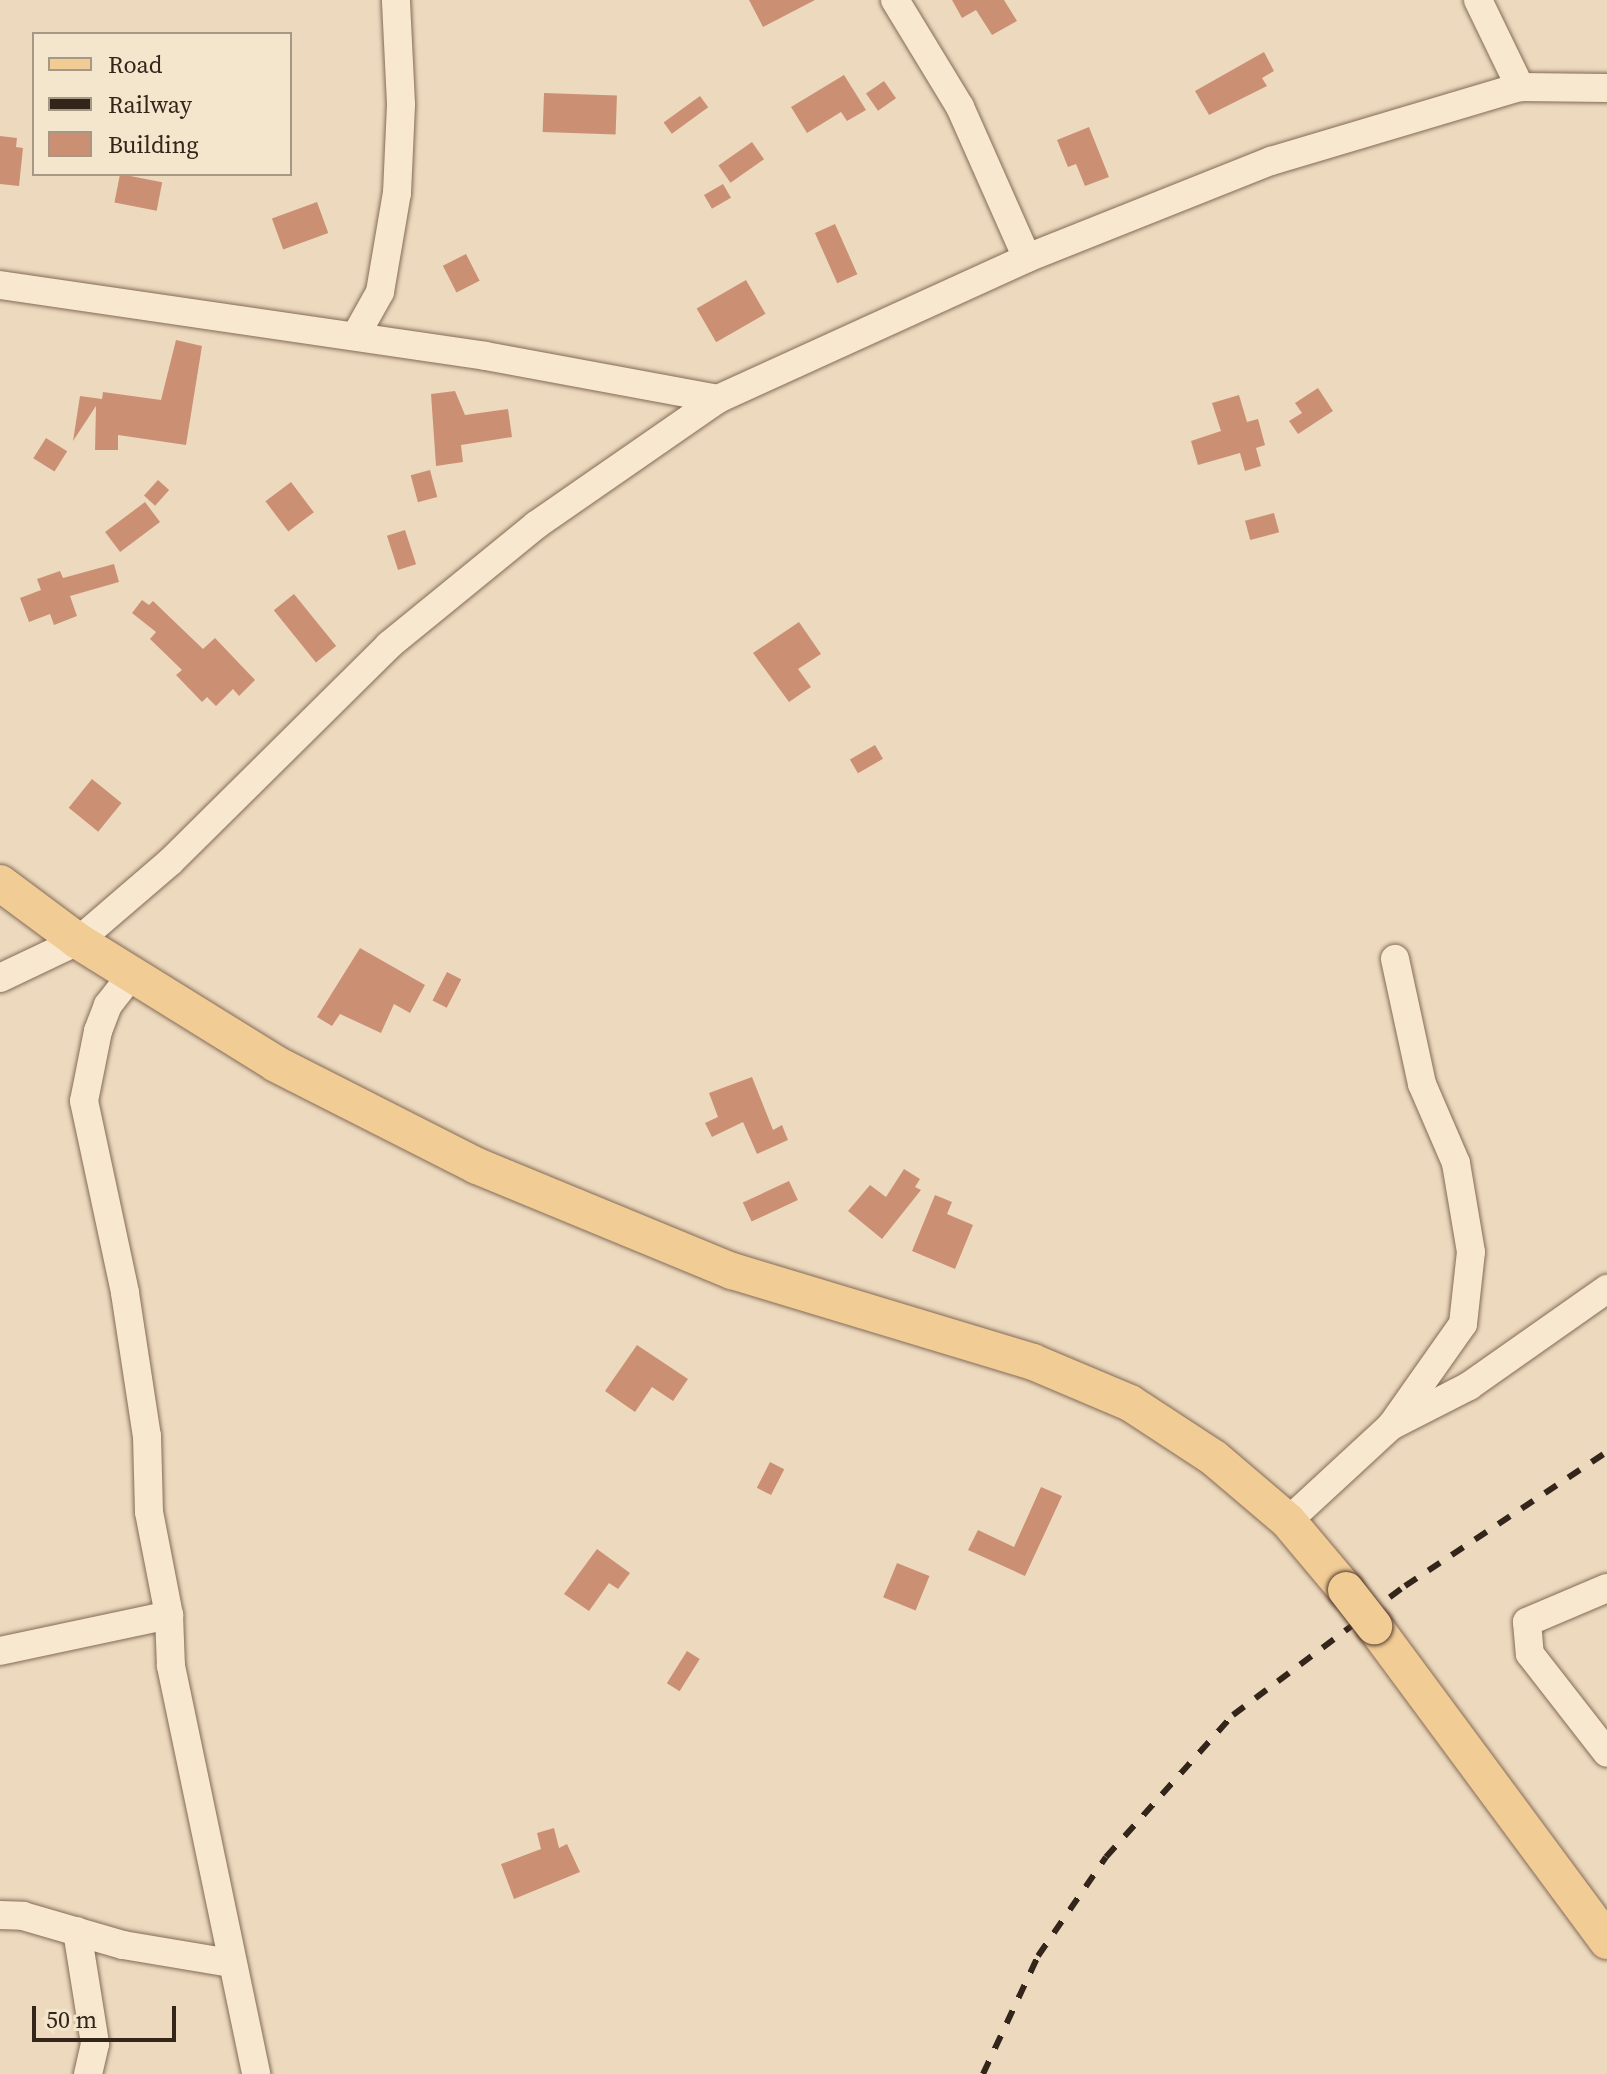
<!DOCTYPE html>
<style>
body{margin:0}
#map{position:relative;width:1607px;height:2074px;overflow:hidden;background:#eddabe;font-family:"Source Serif 4",serif}
div>[style]{position:absolute}
.building>*{inset:0;background:#cb9074;transform-origin:0 0}
.roads{filter:drop-shadow(0 0 2px #846b57) drop-shadow(0 0 2px #846b57)}
.minor>*{height:28px;margin:-14px;padding:0 14px;transform-origin:14px;border-radius:14px;background:#f8e8d0}
.major>*{height:36px;margin:-18px;padding:0 18px;transform-origin:18px;border-radius:18px;background:#f1cc95}
.rail>*{height:6px;margin-top:-3px;transform-origin:0;background:repeating-linear-gradient(90deg,#34251b 0 14px,transparent 0 28px)}
.bridges{filter:drop-shadow(0 0 2px #523a2c) drop-shadow(0 0 2px #523a2c)}
.major-bridge>*{height:36px;margin:-18px;padding:0 18px;transform-origin:18px;border-radius:18px;background:#f1cc95}
span{translate:-50% -50%;white-space:nowrap;text-align:center;line-height:1.15;-webkit-text-stroke:6px #f4e5cd;paint-order:stroke}
.legend{position:absolute;left:32px;top:32px;width:260px;height:144px;box-sizing:border-box;background:#f4e5cd;border:2px solid #a79886;margin:0;padding:10px 14px;list-style:none;font-size:24px;color:#34251b}
.legend li{display:flex;align-items:center;gap:16px;height:40px}
.legend b{width:40px;border:2px solid #a79886}
.scale{position:absolute;left:32px;top:2006px;width:144px;height:36px;box-sizing:border-box;border:4px solid #34251b;border-top:0;padding-left:10px;font-size:24px;line-height:28px;white-space:nowrap;color:#34251b;-webkit-text-stroke:6px #f4e5cd;paint-order:stroke}
</style>
<div id="map">
<div class="building">
<div style="clip-path:polygon(749px 0,815px 0,763px 27px)"></div>
<div style="clip-path:polygon(952px 0,1004px 0,1017px 21px,992px 35px,976px 10px,962px 18px)"></div>
<div style="clip-path:polygon(1264px 52px,1274px 71px,1262px 78px,1267px 86px,1209px 115px,1195px 91px)"></div>
<div style="clip-path:polygon(844px 75px,866px 110px,847px 121px,841px 112px,807px 133px,791px 107px)"></div>
<div style="left:884px;top:81px;width:21px;height:22px;rotate:55deg"></div>
<div style="left:544px;top:93px;width:73px;height:39px;rotate:2deg"></div>
<div style="left:700px;top:96px;width:14px;height:45px;rotate:54deg"></div>
<div style="clip-path:polygon(1089px 127px,1109px 177px,1085px 186px,1076px 164px,1068px 167px,1057px 140px)"></div>
<div style="clip-path:polygon(0 136px,17px 138px,16px 147px,23px 148px,19px 186px,0 184px)"></div>
<div style="left:752px;top:142px;width:21px;height:41px;rotate:55deg"></div>
<div style="left:120px;top:174px;width:43px;height:29px;rotate:11deg"></div>
<div style="left:723px;top:184px;width:16px;height:22px;rotate:60deg"></div>
<div style="left:317px;top:202px;width:33px;height:48px;rotate:70deg"></div>
<div style="left:835px;top:224px;width:55px;height:22px;rotate:66deg"></div>
<div style="left:466px;top:254px;width:30px;height:26px;rotate:63deg"></div>
<div style="left:746px;top:280px;width:39px;height:57px;rotate:60deg"></div>
<div style="clip-path:polygon(176px 340px,202px 346px,186px 445px,118px 435px,118px 450px,95px 450px,96px 406px,73px 441px,80px 396px,102px 399px,103px 392px,161px 400px)"></div>
<div style="clip-path:polygon(1318px 388px,1333px 411px,1298px 434px,1289px 421px,1302px 413px,1295px 403px)"></div>
<div style="clip-path:polygon(455px 391px,465px 415px,508px 409px,512px 437px,461px 445px,463px 462px,436px 466px,431px 394px)"></div>
<div style="clip-path:polygon(1239px 395px,1247px 422px,1258px 419px,1265px 445px,1256px 448px,1261px 466px,1245px 471px,1240px 453px,1198px 465px,1191px 441px,1221px 431px,1212px 403px)"></div>
<div style="left:46px;top:438px;width:25px;height:24px;rotate:32deg"></div>
<div style="left:430px;top:470px;width:28px;height:20px;rotate:75deg"></div>
<div style="left:158px;top:480px;width:15px;height:21px;rotate:42deg"></div>
<div style="left:291px;top:482px;width:38px;height:32px;rotate:53deg"></div>
<div style="left:145px;top:502px;width:25px;height:50px;rotate:53deg"></div>
<div style="left:1274px;top:513px;width:20px;height:30px;rotate:75deg"></div>
<div style="left:405px;top:530px;width:36px;height:19px;rotate:72deg"></div>
<div style="clip-path:polygon(114px 564px,119px 582px,70px 596px,77px 616px,54px 625px,50px 614px,29px 622px,20px 598px,41px 590px,37px 579px,60px 571px,63px 578px)"></div>
<div style="left:294px;top:594px;width:67px;height:26px;rotate:51deg"></div>
<div style="clip-path:polygon(142px 600px,149px 605px,153px 601px,203px 649px,215px 638px,255px 680px,239px 696px,233px 689px,216px 706px,207px 697px,202px 702px,176px 675px,182px 670px,150px 639px,156px 632px,132px 613px)"></div>
<div style="clip-path:polygon(799px 622px,821px 654px,798px 669px,811px 687px,789px 702px,753px 653px)"></div>
<div style="left:875px;top:745px;width:16px;height:29px;rotate:60deg"></div>
<div style="left:92px;top:779px;width:38px;height:37px;rotate:39deg"></div>
<div style="clip-path:polygon(360px 948px,425px 985px,410px 1013px,394px 1004px,381px 1033px,340px 1014px,332px 1026px,317px 1017px)"></div>
<div style="left:447px;top:972px;width:16px;height:32px;rotate:27deg"></div>
<div style="clip-path:polygon(752px 1077px,773px 1130px,782px 1125px,788px 1140px,757px 1154px,743px 1122px,712px 1137px,705px 1123px,718px 1117px,709px 1093px)"></div>
<div style="clip-path:polygon(904px 1169px,920px 1179px,915px 1187px,921px 1190px,882px 1239px,848px 1211px,870px 1185px,886px 1197px)"></div>
<div style="left:789px;top:1181px;width:21px;height:51px;rotate:65deg"></div>
<div style="clip-path:polygon(935px 1195px,952px 1202px,947px 1214px,973px 1225px,955px 1269px,912px 1251px)"></div>
<div style="clip-path:polygon(637px 1345px,688px 1379px,673px 1401px,652px 1387px,635px 1412px,605px 1391px)"></div>
<div style="left:770px;top:1462px;width:16px;height:29px;rotate:27deg"></div>
<div style="clip-path:polygon(1041px 1487px,1062px 1496px,1025px 1576px,968px 1550px,978px 1530px,1014px 1547px)"></div>
<div style="clip-path:polygon(597px 1549px,630px 1573px,618px 1589px,609px 1583px,589px 1611px,564px 1594px)"></div>
<div style="left:897px;top:1563px;width:35px;height:37px;rotate:22deg"></div>
<div style="left:687px;top:1651px;width:15px;height:38px;rotate:32deg"></div>
<div style="clip-path:polygon(554px 1828px,559px 1848px,567px 1844px,580px 1872px,514px 1899px,501px 1864px,541px 1849px,537px 1833px)"></div>
</div>
<div class="roads">
<div class="minor">
<div style="left:895px;top:0;width:125px;rotate:58.7deg"></div>
<div style="left:960px;top:107px;width:165px;rotate:66.1deg"></div>
<div style="left:1478px;top:0;width:97px;rotate:64.2deg"></div>
<div style="left:0;top:285px;width:491px;rotate:8.3deg"></div>
<div style="left:486px;top:356px;width:236px;rotate:10.5deg"></div>
<div style="left:356px;top:335px;width:49px;rotate:-60.8deg"></div>
<div style="left:380px;top:292px;width:100px;rotate:-80.3deg"></div>
<div style="left:397px;top:193px;width:89px;rotate:-87.4deg"></div>
<div style="left:401px;top:104px;width:104px;rotate:-92.8deg"></div>
<div style="left:133px;top:973px;width:41px;rotate:128deg"></div>
<div style="left:108px;top:1005px;width:28px;rotate:111deg"></div>
<div style="left:98px;top:1031px;width:71px;rotate:101.3deg"></div>
<div style="left:84px;top:1101px;width:196px;rotate:77.9deg"></div>
<div style="left:125px;top:1293px;width:145px;rotate:81.3deg"></div>
<div style="left:147px;top:1436px;width:76px;rotate:88.5deg"></div>
<div style="left:149px;top:1512px;width:105px;rotate:79deg"></div>
<div style="left:169px;top:1615px;width:51px;rotate:87.8deg"></div>
<div style="left:171px;top:1666px;width:417px;rotate:78.2deg"></div>
<div style="left:0;top:978px;width:86px;rotate:-25.4deg"></div>
<div style="left:78px;top:941px;width:123px;rotate:-40.7deg"></div>
<div style="left:171px;top:861px;width:307px;rotate:-44.7deg"></div>
<div style="left:389px;top:645px;width:190px;rotate:-39.2deg"></div>
<div style="left:536px;top:525px;width:221px;rotate:-34.7deg"></div>
<div style="left:718px;top:399px;width:340px;rotate:-24.5deg"></div>
<div style="left:1027px;top:258px;width:263px;rotate:-21.7deg"></div>
<div style="left:1271px;top:161px;width:260px;rotate:-16.6deg"></div>
<div style="left:1520px;top:87px;width:87px;rotate:0.7deg"></div>
<div style="left:1391px;top:1426px;width:125px;rotate:-54.8deg"></div>
<div style="left:1463px;top:1324px;width:72px;rotate:-83.7deg"></div>
<div style="left:1471px;top:1252px;width:90px;rotate:-99.6deg"></div>
<div style="left:1456px;top:1163px;width:86px;rotate:-113.3deg"></div>
<div style="left:1422px;top:1084px;width:128px;rotate:-102.2deg"></div>
<div style="left:1288px;top:1521px;width:140px;rotate:-42.7deg"></div>
<div style="left:1391px;top:1426px;width:88px;rotate:-27.1deg"></div>
<div style="left:1469px;top:1386px;width:169px;rotate:-35.1deg"></div>
<div style="left:1607px;top:1588px;width:87px;rotate:157deg"></div>
<div style="left:1527px;top:1622px;width:32px;rotate:85deg"></div>
<div style="left:1530px;top:1654px;width:125px;rotate:52.1deg"></div>
<div style="left:0;top:1651px;width:173px;rotate:-12deg"></div>
<div style="left:0;top:1915px;width:23px;rotate:2deg"></div>
<div style="left:23px;top:1916px;width:104px;rotate:16.2deg"></div>
<div style="left:123px;top:1945px;width:109px;rotate:9.5deg"></div>
<div style="left:77px;top:1931px;width:114px;rotate:80.9deg"></div>
<div style="left:95px;top:2044px;width:31px;rotate:103deg"></div>
</div>
<div class="major">
<div style="left:0;top:883px;width:97px;rotate:36.6deg"></div>
<div style="left:78px;top:941px;width:233px;rotate:31.8deg"></div>
<div style="left:276px;top:1064px;width:225px;rotate:26.9deg"></div>
<div style="left:477px;top:1166px;width:276px;rotate:22.4deg"></div>
<div style="left:732px;top:1271px;width:314px;rotate:16.8deg"></div>
<div style="left:1033px;top:1362px;width:105px;rotate:22.9deg"></div>
<div style="left:1130px;top:1403px;width:100px;rotate:33.2deg"></div>
<div style="left:1214px;top:1458px;width:97px;rotate:40.4deg"></div>
<div style="left:1288px;top:1521px;width:90px;rotate:50deg"></div>
<div style="left:1374px;top:1626px;width:392px;rotate:53.5deg"></div>
</div>
</div>
<div class="rail">
<div style="left:983px;top:2074px;width:130px;rotate:-65deg"></div>
<div style="left:1038px;top:1956px;width:120px;rotate:-55.5deg"></div>
<div style="left:1106px;top:1857px;width:191px;rotate:-48.2deg"></div>
<div style="left:1233px;top:1715px;width:215px;rotate:-36.9deg"></div>
<div style="left:1405px;top:1586px;width:242px;rotate:-33.6deg"></div>
</div>
<div class="bridges">
<div class="major-bridge">
<div style="left:1346px;top:1590px;width:46px;rotate:52.1deg"></div>
</div>
</div>
<ul class="legend">
<li><b style="height:10px;background:#f1cc95"></b>Road</li>
<li><b style="height:10px;background:#34251b"></b>Railway</li>
<li><b style="height:22px;background:#cb9074"></b>Building</li>
</ul>
<div class="scale">50 m</div>
</div>
